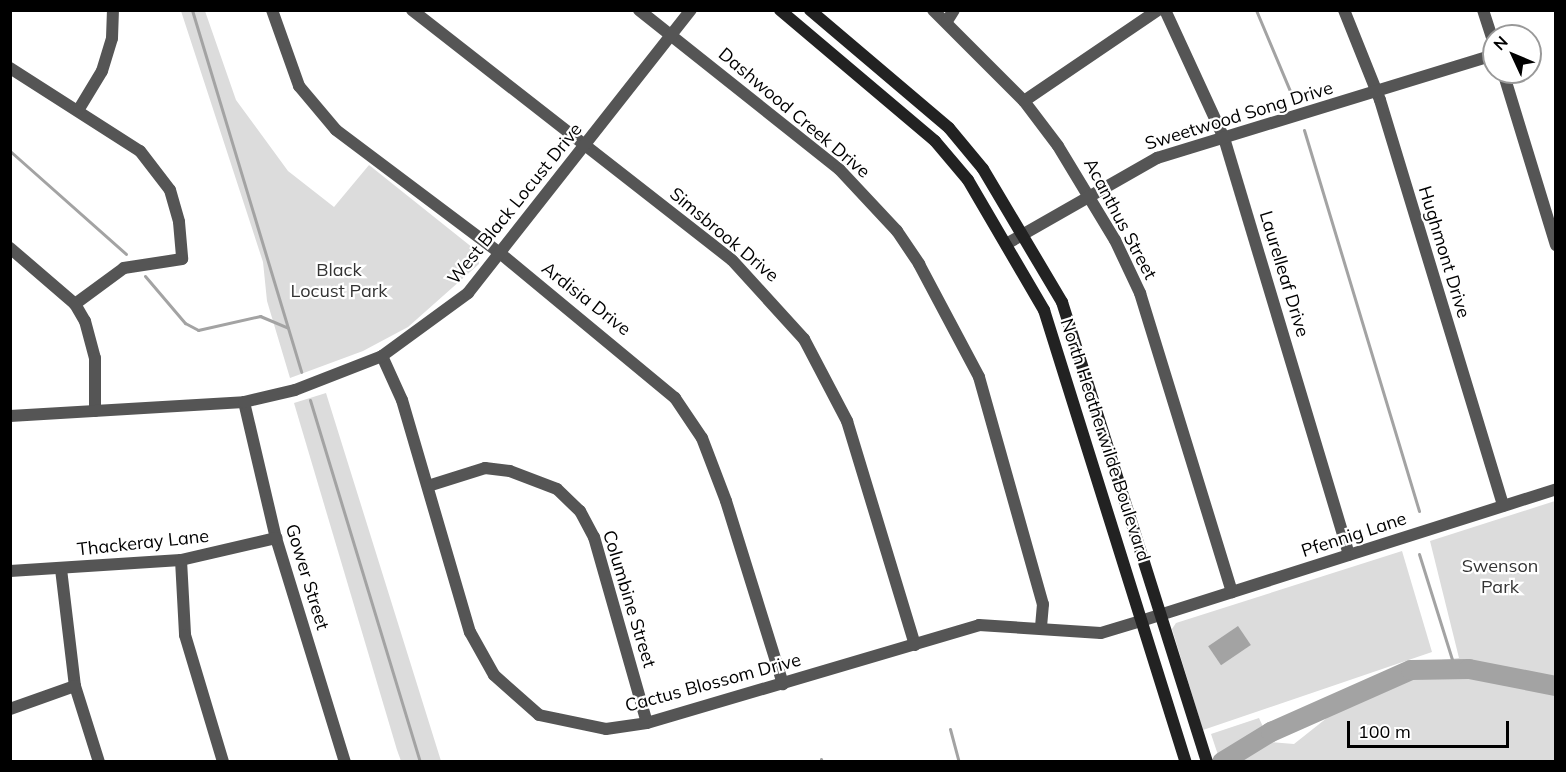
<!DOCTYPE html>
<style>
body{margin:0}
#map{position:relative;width:1566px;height:772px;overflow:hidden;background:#fff;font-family:Mulish,sans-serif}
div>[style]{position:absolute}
.green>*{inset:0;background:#dcdcdc}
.water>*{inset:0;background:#a3a3a3;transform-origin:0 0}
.stream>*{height:3px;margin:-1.5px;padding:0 1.5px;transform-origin:1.5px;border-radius:1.5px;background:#a3a3a3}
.river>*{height:20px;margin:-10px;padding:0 10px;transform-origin:10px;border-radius:10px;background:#a3a3a3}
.minor>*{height:12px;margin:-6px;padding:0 6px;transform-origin:6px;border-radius:6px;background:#555}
.tertiary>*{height:12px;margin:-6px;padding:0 6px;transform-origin:6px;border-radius:6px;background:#555}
.secondary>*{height:12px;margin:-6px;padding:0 6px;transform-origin:6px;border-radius:6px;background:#222}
span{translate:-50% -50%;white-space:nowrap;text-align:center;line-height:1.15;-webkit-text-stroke:4.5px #fff;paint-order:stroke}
.street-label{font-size:18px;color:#000}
.park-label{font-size:18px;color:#333}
.frame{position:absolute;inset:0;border:12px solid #000;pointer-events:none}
.north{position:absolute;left:1482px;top:24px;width:60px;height:60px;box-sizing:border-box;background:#fff;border:2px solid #999;border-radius:50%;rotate:314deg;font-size:16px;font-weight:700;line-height:24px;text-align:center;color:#000}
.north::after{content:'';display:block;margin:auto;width:21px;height:27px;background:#000;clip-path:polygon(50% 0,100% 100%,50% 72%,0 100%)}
.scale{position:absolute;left:1347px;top:721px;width:162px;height:27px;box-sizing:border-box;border:3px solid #000;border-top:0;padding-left:8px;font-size:18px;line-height:21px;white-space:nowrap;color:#000;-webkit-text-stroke:4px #fff;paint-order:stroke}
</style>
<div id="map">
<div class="green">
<div style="clip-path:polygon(181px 11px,205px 11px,236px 100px,288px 171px,334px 207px,369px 165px,478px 252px,479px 264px,408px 327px,363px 351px,290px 378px,267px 301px,263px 262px)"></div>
<div style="clip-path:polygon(326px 393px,441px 761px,401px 761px,397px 750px,294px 403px)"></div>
<div style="clip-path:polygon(1555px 501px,1555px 761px,1220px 761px,1211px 734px,1259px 718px,1270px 742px,1294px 744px,1371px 683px,1423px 662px,1459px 658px,1430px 541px)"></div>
<div style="clip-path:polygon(1402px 551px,1432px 652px,1203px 730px,1172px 629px,1176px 623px)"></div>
</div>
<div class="water">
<div style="left:1238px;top:626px;width:23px;height:36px;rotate:56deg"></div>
</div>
<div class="stream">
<div style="left:192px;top:10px;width:378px;rotate:73.2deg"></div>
<div style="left:1256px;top:10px;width:95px;rotate:67.2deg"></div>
<div style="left:1304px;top:130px;width:398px;rotate:73.2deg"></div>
<div style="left:10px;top:151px;width:155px;rotate:41.6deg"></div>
<div style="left:145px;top:276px;width:62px;rotate:49.6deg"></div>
<div style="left:185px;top:323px;width:15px;rotate:28deg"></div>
<div style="left:198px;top:330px;width:64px;rotate:-12.7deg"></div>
<div style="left:260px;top:316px;width:30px;rotate:23deg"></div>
<div style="left:310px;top:400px;width:378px;rotate:73.1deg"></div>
<div style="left:1419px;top:554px;width:121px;rotate:72.6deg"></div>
<div style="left:950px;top:729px;width:34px;rotate:75deg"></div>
<div style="left:821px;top:759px;width:3px;rotate:72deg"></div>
</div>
<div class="river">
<div style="left:1222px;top:762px;width:57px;rotate:-31.5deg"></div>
<div style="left:1271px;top:732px;width:153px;rotate:-23.9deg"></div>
<div style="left:1411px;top:670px;width:58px;rotate:-1deg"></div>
<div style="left:1469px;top:669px;width:89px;rotate:11.1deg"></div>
</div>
<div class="minor">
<div style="left:272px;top:10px;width:81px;rotate:70.4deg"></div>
<div style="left:299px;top:86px;width:57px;rotate:49.9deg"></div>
<div style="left:336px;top:130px;width:206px;rotate:36.9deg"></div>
<div style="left:501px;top:254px;width:226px;rotate:39.6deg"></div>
<div style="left:675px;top:398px;width:48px;rotate:56deg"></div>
<div style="left:702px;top:438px;width:67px;rotate:69.1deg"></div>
<div style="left:726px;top:501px;width:192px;rotate:72.7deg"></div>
<div style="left:412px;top:10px;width:406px;rotate:38deg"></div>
<div style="left:732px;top:260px;width:107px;rotate:47.7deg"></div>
<div style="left:804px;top:339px;width:93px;rotate:62.3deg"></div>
<div style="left:847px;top:421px;width:234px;rotate:73.1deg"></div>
<div style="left:639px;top:10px;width:256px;rotate:38.5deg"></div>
<div style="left:839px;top:169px;width:85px;rotate:46.9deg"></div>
<div style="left:897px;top:231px;width:40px;rotate:56deg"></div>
<div style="left:919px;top:264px;width:128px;rotate:62deg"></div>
<div style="left:979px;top:377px;width:236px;rotate:74.3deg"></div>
<div style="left:1043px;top:604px;width:23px;rotate:95deg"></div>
<div style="left:933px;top:10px;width:129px;rotate:45deg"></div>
<div style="left:1024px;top:101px;width:56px;rotate:52.9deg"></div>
<div style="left:1058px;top:146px;width:110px;rotate:58.8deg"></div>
<div style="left:1115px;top:240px;width:59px;rotate:64.7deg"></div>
<div style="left:1140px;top:293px;width:313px;rotate:72.9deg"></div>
<div style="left:1165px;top:10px;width:141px;rotate:65.3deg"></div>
<div style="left:1224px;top:138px;width:435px;rotate:73.3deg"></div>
<div style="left:1344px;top:10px;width:97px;rotate:68.2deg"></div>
<div style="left:1380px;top:100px;width:424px;rotate:73.1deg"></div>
<div style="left:1483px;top:10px;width:36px;rotate:72deg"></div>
<div style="left:947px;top:21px;width:13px;rotate:-58deg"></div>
<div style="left:10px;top:68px;width:154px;rotate:32.6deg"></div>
<div style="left:140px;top:151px;width:49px;rotate:52.4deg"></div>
<div style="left:170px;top:190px;width:33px;rotate:74deg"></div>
<div style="left:179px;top:222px;width:37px;rotate:85deg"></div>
<div style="left:182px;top:259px;width:59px;rotate:171.2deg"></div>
<div style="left:124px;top:268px;width:61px;rotate:143.7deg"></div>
<div style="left:1503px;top:72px;width:181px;rotate:73deg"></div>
<div style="left:1024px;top:101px;width:162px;rotate:-34.2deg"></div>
<div style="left:79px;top:109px;width:44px;rotate:-58.8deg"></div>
<div style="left:102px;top:71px;width:34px;rotate:-73deg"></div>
<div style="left:112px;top:38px;width:28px;rotate:-88deg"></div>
<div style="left:1008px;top:243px;width:172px;rotate:-29.7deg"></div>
<div style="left:1157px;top:158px;width:352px;rotate:-17deg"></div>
<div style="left:10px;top:248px;width:86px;rotate:40.7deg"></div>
<div style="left:75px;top:304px;width:20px;rotate:60deg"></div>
<div style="left:85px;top:321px;width:38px;rotate:75deg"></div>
<div style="left:95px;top:358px;width:53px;rotate:90deg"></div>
<div style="left:382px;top:356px;width:48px;rotate:65.6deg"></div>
<div style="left:402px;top:400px;width:242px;rotate:73.7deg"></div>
<div style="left:470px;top:632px;width:49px;rotate:60.8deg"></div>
<div style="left:494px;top:675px;width:60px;rotate:41.6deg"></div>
<div style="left:539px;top:715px;width:68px;rotate:11.8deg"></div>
<div style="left:606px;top:729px;width:41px;rotate:-8.3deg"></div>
<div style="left:647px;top:723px;width:346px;rotate:-16.4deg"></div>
<div style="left:979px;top:625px;width:122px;rotate:3.8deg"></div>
<div style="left:1101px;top:633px;width:45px;rotate:-16.8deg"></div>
<div style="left:244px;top:402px;width:140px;rotate:76.8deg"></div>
<div style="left:276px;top:538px;width:234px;rotate:72.9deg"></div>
<div style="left:428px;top:486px;width:60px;rotate:-17.5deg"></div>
<div style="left:485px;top:468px;width:25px;rotate:7deg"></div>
<div style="left:510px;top:471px;width:50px;rotate:21deg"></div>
<div style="left:557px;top:489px;width:32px;rotate:44deg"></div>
<div style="left:580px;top:511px;width:30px;rotate:62deg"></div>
<div style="left:594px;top:537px;width:193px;rotate:74.1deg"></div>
<div style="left:181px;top:560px;width:75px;rotate:86.9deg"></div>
<div style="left:185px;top:635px;width:133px;rotate:73.3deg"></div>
<div style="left:61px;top:569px;width:118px;rotate:83.2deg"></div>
<div style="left:75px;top:686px;width:80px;rotate:72.5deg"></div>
<div style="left:10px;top:571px;width:171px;rotate:-3.7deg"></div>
<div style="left:181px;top:560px;width:98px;rotate:-13deg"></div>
<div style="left:10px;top:709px;width:69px;rotate:-19.5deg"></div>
</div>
<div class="tertiary">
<div style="left:10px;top:416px;width:234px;rotate:-3.4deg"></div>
<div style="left:244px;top:402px;width:52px;rotate:-13.2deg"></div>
<div style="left:295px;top:390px;width:93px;rotate:-21.3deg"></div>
<div style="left:382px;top:356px;width:107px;rotate:-36.2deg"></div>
<div style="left:468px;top:293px;width:360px;rotate:-51.8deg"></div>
<div style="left:1144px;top:620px;width:432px;rotate:-17.6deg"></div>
</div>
<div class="secondary">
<div style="left:780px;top:10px;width:203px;rotate:40.2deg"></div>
<div style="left:935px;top:141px;width:51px;rotate:49.8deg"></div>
<div style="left:968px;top:180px;width:151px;rotate:59.7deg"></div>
<div style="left:1044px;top:310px;width:474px;rotate:72.6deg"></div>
<div style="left:810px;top:10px;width:182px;rotate:40.3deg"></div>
<div style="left:949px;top:128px;width:53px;rotate:50.3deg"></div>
<div style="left:983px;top:169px;width:155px;rotate:59.3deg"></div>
<div style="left:1062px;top:302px;width:482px;rotate:72.5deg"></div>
</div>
<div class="street-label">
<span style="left:794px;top:113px;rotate:40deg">Dashwood Creek Drive</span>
<span style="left:1239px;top:116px;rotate:-17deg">Sweetwood Song Drive</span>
<span style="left:515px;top:204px;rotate:-51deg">West Black Locust Drive</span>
<span style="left:1120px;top:219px;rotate:62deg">Acanthus Street</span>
<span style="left:724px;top:235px;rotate:40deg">Simsbrook Drive</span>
<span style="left:1444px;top:252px;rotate:73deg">Hughmont Drive</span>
<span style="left:1284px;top:274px;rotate:73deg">Laurelleaf Drive</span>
<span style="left:586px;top:299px;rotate:38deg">Ardisia Drive</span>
<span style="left:1105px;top:440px;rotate:72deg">North Heatherwilde Boulevard</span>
<span style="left:1354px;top:535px;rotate:-18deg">Pfennig Lane</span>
<span style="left:143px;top:543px;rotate:-6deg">Thackeray Lane</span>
<span style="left:307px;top:577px;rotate:73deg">Gower Street</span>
<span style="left:629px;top:599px;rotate:73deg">Columbine Street</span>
<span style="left:713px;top:683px;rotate:-15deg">Cactus Blossom Drive</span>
</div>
<div class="park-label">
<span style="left:339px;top:281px">Black<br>Locust Park</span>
<span style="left:1500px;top:577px">Swenson<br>Park</span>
</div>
<div class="frame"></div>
<div class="north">N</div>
<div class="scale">100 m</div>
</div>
